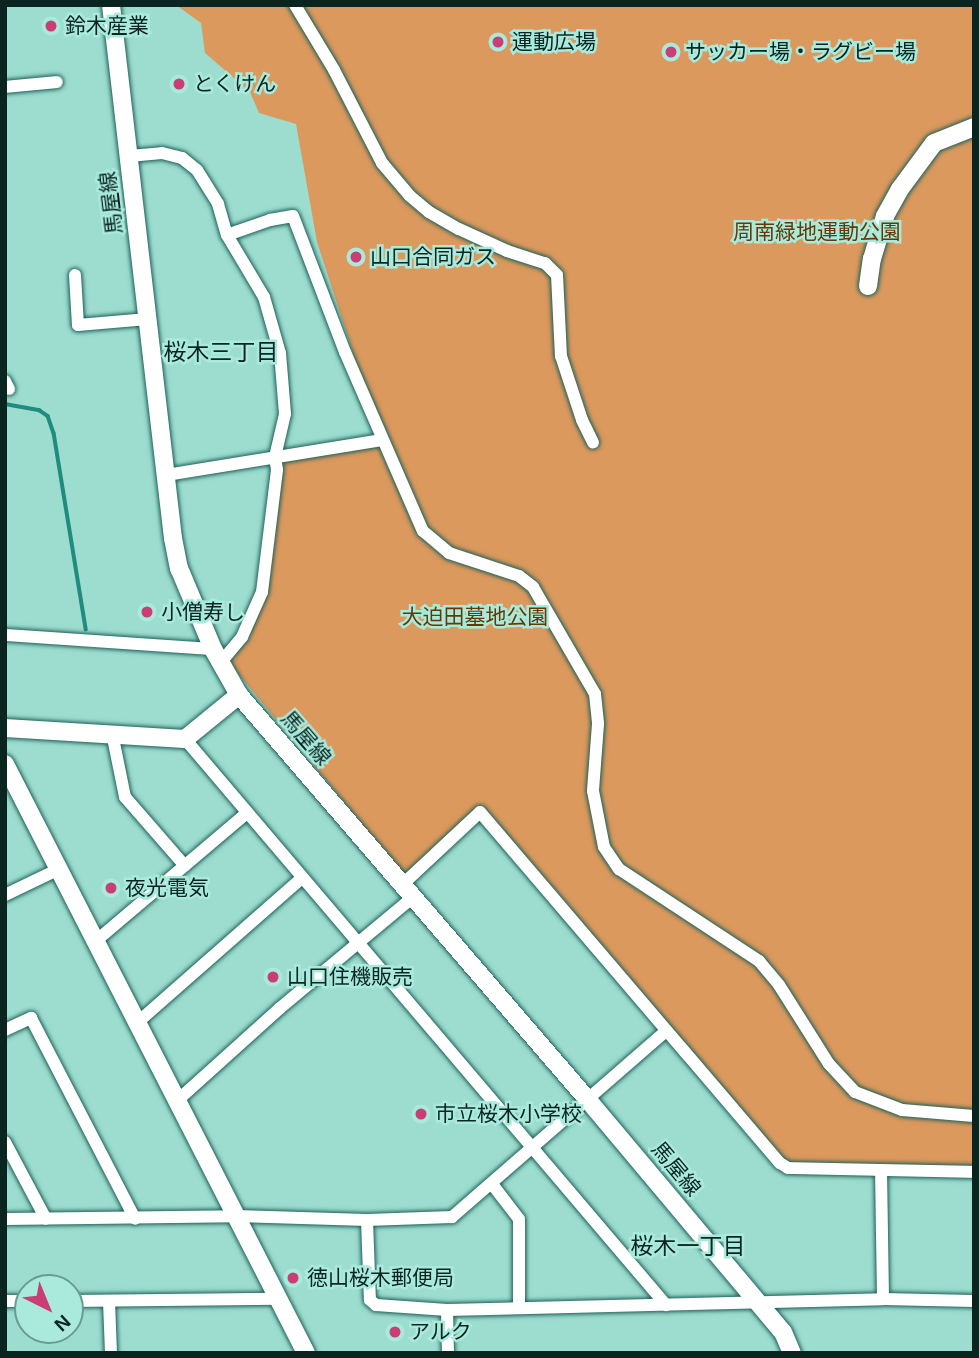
<!DOCTYPE html>
<meta charset="utf-8">
<style>
body{margin:0}
#map{position:relative;width:979px;height:1358px;overflow:hidden;background:#9cddd0;font-family:Helvetica,"Noto Sans JP",sans-serif}
div>[style]{position:absolute}
.green>*{inset:0;background:#dc995e}
.stream>*{height:3.5px;margin:-1.75px;padding:0 1.75px;transform-origin:1.75px;border-radius:1.75px;background:#208c7d}
.roads{filter:drop-shadow(0 0 2px #1f6157) drop-shadow(0 0 2px #1f6157)}
.street>*{height:12px;margin:-6px;padding:0 6px;transform-origin:6px;border-radius:6px;background:#fff}
.secondary>*{height:18px;margin:-9px;padding:0 9px;transform-origin:9px;border-radius:9px;background:#fff}
.dots>*{width:19px;height:19px;translate:-50% -50%;box-sizing:border-box;border:4px solid #a9eadd;border-radius:50%}
span{translate:-50% -50%;white-space:nowrap;text-align:center;line-height:1.15;-webkit-text-stroke:5px #a9eadd;paint-order:stroke}
.poi-label{font-size:21px;color:#0a2520}
.left{translate:0 -50%;text-align:left}
.street-label{font-size:21px;color:#0a2520}
.park-label{font-size:21px;color:#673801}
.neighbourhood-label{font-size:23px;color:#0a2520}
.frame{position:absolute;inset:0;border:7px solid #0a2520;pointer-events:none}
.north{position:absolute;left:14px;top:1274px;width:70px;height:70px;box-sizing:border-box;background:#a9eadd;border:2px solid #699b91;border-radius:50%;rotate:137deg;font-size:19px;font-weight:700;line-height:28px;text-align:center;color:#0a2520}
.north::after{content:'';display:block;margin:auto;width:24px;height:32px;background:#c93e74;clip-path:polygon(50% 0,100% 100%,50% 72%,0 100%)}
</style>
<div id="map">
<div class="green">
<div style="clip-path:polygon(176px 5px,974px 5px,974px 1174px,780px 1167px,482px 813px,406px 877px,227px 660px,248px 640px,264px 600px,277px 460px,383px 445px,317px 242px,296px 124px,259px 113px,250px 92px,205px 53px,201px 23px)"></div>
</div>
<div class="stream">
<div style="left:5px;top:404px;width:35px;rotate:10deg"></div>
<div style="left:39px;top:410px;width:11px;rotate:34deg"></div>
<div style="left:48px;top:416px;width:18px;rotate:71deg"></div>
<div style="left:54px;top:433px;width:199px;rotate:80.7deg"></div>
</div>
<div class="roads">
<div class="street">
<div style="left:295px;top:5px;width:76px;rotate:59deg"></div>
<div style="left:334px;top:70px;width:105px;rotate:62.7deg"></div>
<div style="left:382px;top:163px;width:43px;rotate:49.7deg"></div>
<div style="left:410px;top:196px;width:25px;rotate:40deg"></div>
<div style="left:429px;top:212px;width:34px;rotate:30deg"></div>
<div style="left:459px;top:229px;width:53px;rotate:24.6deg"></div>
<div style="left:507px;top:251px;width:40px;rotate:18deg"></div>
<div style="left:545px;top:263px;width:17px;rotate:45deg"></div>
<div style="left:557px;top:275px;width:81px;rotate:87.2deg"></div>
<div style="left:561px;top:356px;width:67px;rotate:71.8deg"></div>
<div style="left:582px;top:420px;width:25px;rotate:64deg"></div>
<div style="left:5px;top:87px;width:52px;rotate:-5.5deg"></div>
<div style="left:129px;top:156px;width:33px;rotate:-5deg"></div>
<div style="left:162px;top:153px;width:21px;rotate:14deg"></div>
<div style="left:182px;top:158px;width:19px;rotate:39deg"></div>
<div style="left:197px;top:170px;width:40px;rotate:58deg"></div>
<div style="left:218px;top:204px;width:32px;rotate:74deg"></div>
<div style="left:227px;top:235px;width:72px;rotate:59.2deg"></div>
<div style="left:264px;top:297px;width:58px;rotate:74.1deg"></div>
<div style="left:280px;top:353px;width:61px;rotate:85.3deg"></div>
<div style="left:285px;top:414px;width:44px;rotate:103.1deg"></div>
<div style="left:275px;top:457px;width:13px;rotate:81deg"></div>
<div style="left:277px;top:470px;width:123px;rotate:97deg"></div>
<div style="left:262px;top:592px;width:49px;rotate:114deg"></div>
<div style="left:242px;top:637px;width:34px;rotate:130deg"></div>
<div style="left:227px;top:235px;width:46px;rotate:-19.2deg"></div>
<div style="left:270px;top:220px;width:23px;rotate:-10deg"></div>
<div style="left:293px;top:216px;width:146px;rotate:69.1deg"></div>
<div style="left:345px;top:352px;width:195px;rotate:66.5deg"></div>
<div style="left:423px;top:531px;width:34px;rotate:40deg"></div>
<div style="left:449px;top:553px;width:74px;rotate:18.2deg"></div>
<div style="left:519px;top:576px;width:18px;rotate:38deg"></div>
<div style="left:533px;top:587px;width:124px;rotate:59.9deg"></div>
<div style="left:595px;top:694px;width:30px;rotate:84deg"></div>
<div style="left:598px;top:724px;width:67px;rotate:94.3deg"></div>
<div style="left:593px;top:791px;width:57px;rotate:78.9deg"></div>
<div style="left:604px;top:847px;width:27px;rotate:56deg"></div>
<div style="left:619px;top:869px;width:168px;rotate:33.3deg"></div>
<div style="left:759px;top:961px;width:31px;rotate:50deg"></div>
<div style="left:779px;top:985px;width:93px;rotate:57.7deg"></div>
<div style="left:829px;top:1064px;width:38px;rotate:47deg"></div>
<div style="left:855px;top:1092px;width:50px;rotate:21deg"></div>
<div style="left:902px;top:1110px;width:72px;rotate:4.8deg"></div>
<div style="left:75px;top:275px;width:50px;rotate:86.6deg"></div>
<div style="left:78px;top:325px;width:70px;rotate:-4.9deg"></div>
<div style="left:5px;top:381px;width:9px;rotate:63deg"></div>
<div style="left:166px;top:475px;width:219px;rotate:-9.2deg"></div>
<div style="left:5px;top:635px;width:208px;rotate:3.9deg"></div>
<div style="left:112px;top:733px;width:65px;rotate:78.5deg"></div>
<div style="left:125px;top:797px;width:91px;rotate:49deg"></div>
<div style="left:185px;top:739px;width:743px;rotate:49.64deg"></div>
<div style="left:403px;top:884px;width:105px;rotate:-43.1deg"></div>
<div style="left:480px;top:812px;width:462px;rotate:49.5deg"></div>
<div style="left:780px;top:1163px;width:9px;rotate:32deg"></div>
<div style="left:788px;top:1168px;width:186px;rotate:1.2deg"></div>
<div style="left:5px;top:895px;width:60px;rotate:-25.7deg"></div>
<div style="left:97px;top:940px;width:197px;rotate:-40.3deg"></div>
<div style="left:138px;top:1022px;width:217px;rotate:-41.3deg"></div>
<div style="left:5px;top:1030px;width:29px;rotate:-25deg"></div>
<div style="left:31px;top:1018px;width:226px;rotate:62.6deg"></div>
<div style="left:179px;top:1099px;width:136px;rotate:-42deg"></div>
<div style="left:280px;top:1008px;width:173px;rotate:-39.8deg"></div>
<div style="left:5px;top:1142px;width:87px;rotate:62deg"></div>
<div style="left:881px;top:1170px;width:129px;rotate:89.1deg"></div>
<div style="left:492px;top:1184px;width:44px;rotate:52.4deg"></div>
<div style="left:519px;top:1219px;width:89px;rotate:90deg"></div>
<div style="left:5px;top:1219px;width:231px;rotate:-0.7deg"></div>
<div style="left:236px;top:1216px;width:131px;rotate:1.7deg"></div>
<div style="left:367px;top:1220px;width:85px;rotate:-2deg"></div>
<div style="left:452px;top:1217px;width:284px;rotate:-41deg"></div>
<div style="left:367px;top:1220px;width:80px;rotate:87.9deg"></div>
<div style="left:370px;top:1300px;width:8px;rotate:40deg"></div>
<div style="left:376px;top:1305px;width:71px;rotate:4deg"></div>
<div style="left:447px;top:1310px;width:436px;rotate:-1.4deg"></div>
<div style="left:883px;top:1299px;width:91px;rotate:1.3deg"></div>
<div style="left:5px;top:1301px;width:23px"></div>
<div style="left:70px;top:1301px;width:208px;rotate:-0.6deg"></div>
<div style="left:109px;top:1301px;width:52px;rotate:87.8deg"></div>
<div style="left:447px;top:1310px;width:43px;rotate:88.7deg"></div>
</div>
<div class="secondary">
<div style="left:111px;top:5px;width:537px;rotate:83.37deg"></div>
<div style="left:173px;top:538px;width:31px;rotate:79deg"></div>
<div style="left:179px;top:568px;width:88px;rotate:67.2deg"></div>
<div style="left:213px;top:649px;width:53px;rotate:60.5deg"></div>
<div style="left:239px;top:695px;width:535px;rotate:49.25deg"></div>
<div style="left:588px;top:1100px;width:303px;rotate:50deg"></div>
<div style="left:783px;top:1332px;width:23px;rotate:67deg"></div>
<div style="left:868px;top:286px;width:27px;rotate:-82deg"></div>
<div style="left:872px;top:259px;width:45px;rotate:-73.2deg"></div>
<div style="left:885px;top:216px;width:31px;rotate:-61deg"></div>
<div style="left:900px;top:189px;width:57px;rotate:-53.5deg"></div>
<div style="left:934px;top:143px;width:43px;rotate:-21.8deg"></div>
<div style="left:5px;top:728px;width:180px;rotate:3.5deg"></div>
<div style="left:185px;top:739px;width:70px;rotate:-39.2deg"></div>
<div style="left:5px;top:764px;width:661px;rotate:62.93deg"></div>
</div>
</div>
<div class="dots">
<div style="left:51px;top:26px;background:#c93e74"></div>
<div style="left:498px;top:42px;background:#c93e74"></div>
<div style="left:671px;top:52px;background:#c93e74"></div>
<div style="left:179px;top:84px;background:#c93e74"></div>
<div style="left:356px;top:257px;background:#c93e74"></div>
<div style="left:147px;top:612px;background:#c93e74"></div>
<div style="left:111px;top:888px;background:#c93e74"></div>
<div style="left:273px;top:977px;background:#c93e74"></div>
<div style="left:421px;top:1114px;background:#c93e74"></div>
<div style="left:293px;top:1278px;background:#c93e74"></div>
<div style="left:395px;top:1332px;background:#c93e74"></div>
</div>
<div class="poi-label">
<span class="left" style="left:65px;top:26px">鈴木産業</span>
<span class="left" style="left:512px;top:42px">運動広場</span>
<span class="left" style="left:685px;top:52px">サッカー場・ラグビー場</span>
<span class="left" style="left:193px;top:84px">とくけん</span>
<span class="left" style="left:370px;top:257px">山口合同ガス</span>
<span class="left" style="left:161px;top:612px">小僧寿し</span>
<span class="left" style="left:125px;top:888px">夜光電気</span>
<span class="left" style="left:287px;top:977px">山口住機販売</span>
<span class="left" style="left:435px;top:1114px">市立桜木小学校</span>
<span class="left" style="left:307px;top:1278px">徳山桜木郵便局</span>
<span class="left" style="left:409px;top:1332px">アルク</span>
</div>
<div class="street-label">
<span style="left:111px;top:203px;rotate:-97deg">馬屋線</span>
<span style="left:306px;top:738px;rotate:49deg">馬屋線</span>
<span style="left:676px;top:1169px;rotate:50deg">馬屋線</span>
</div>
<div class="park-label">
<span style="left:817px;top:232px">周南緑地運動公園</span>
<span style="left:475px;top:617px">大迫田墓地公園</span>
</div>
<div class="neighbourhood-label">
<span style="left:221px;top:352px">桜木三丁目</span>
<span style="left:688px;top:1246px">桜木一丁目</span>
</div>
<div class="frame"></div>
<div class="north">N</div>
</div>
